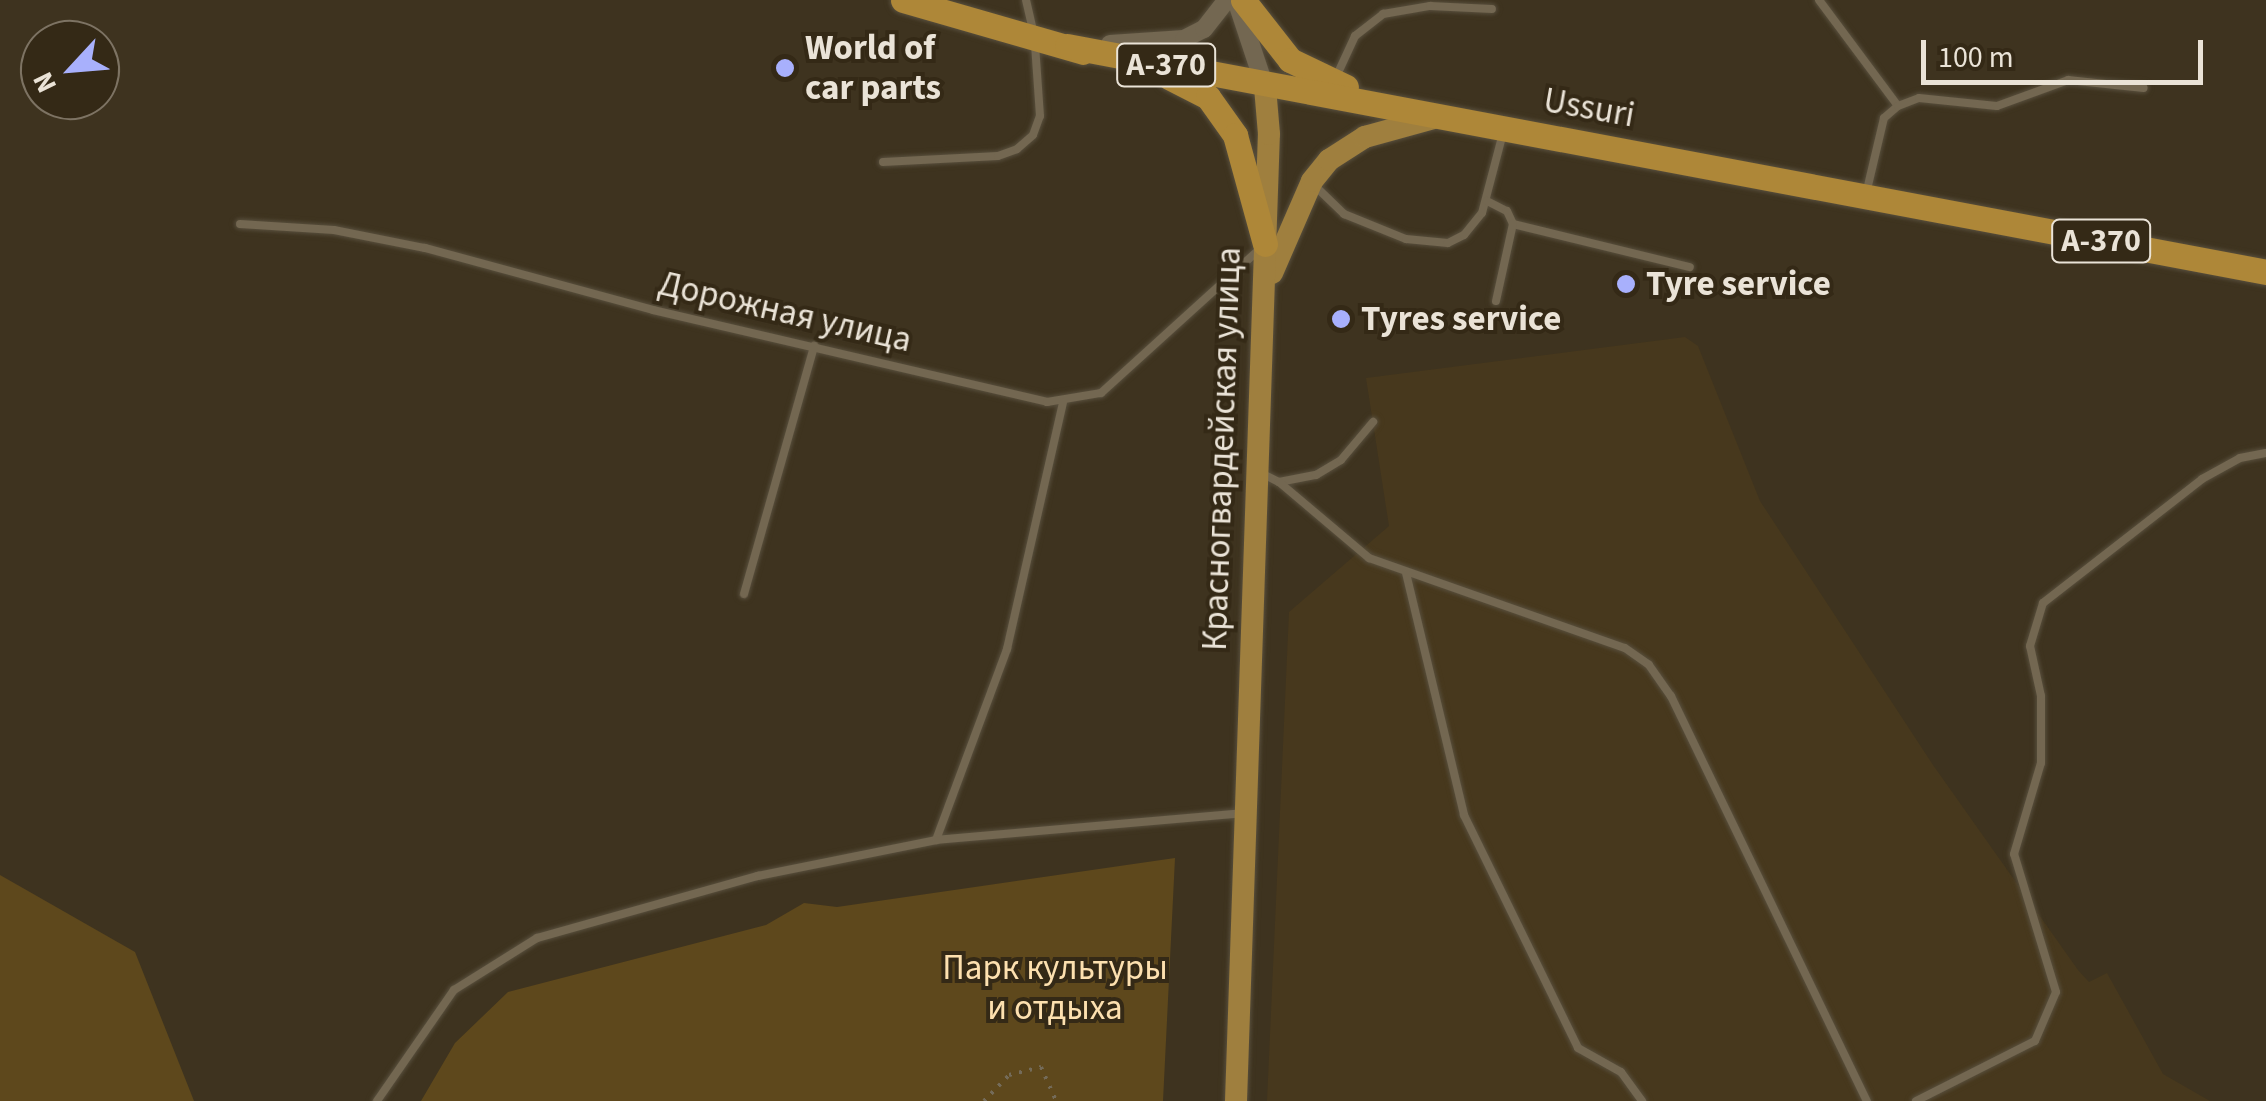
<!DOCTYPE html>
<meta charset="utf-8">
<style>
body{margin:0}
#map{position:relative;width:2266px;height:1101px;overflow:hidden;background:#3e331f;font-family:"Source Sans 3",sans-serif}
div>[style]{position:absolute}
.built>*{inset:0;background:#47381d}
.green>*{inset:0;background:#5e481c}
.path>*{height:4px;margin-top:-2px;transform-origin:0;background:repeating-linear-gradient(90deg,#746b59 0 2.5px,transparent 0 10.5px)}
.roads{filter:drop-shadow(0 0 2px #584f3d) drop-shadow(0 0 2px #584f3d)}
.service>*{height:8px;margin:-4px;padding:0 4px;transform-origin:4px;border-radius:4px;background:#736751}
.tertiary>*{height:18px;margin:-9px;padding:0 9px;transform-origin:9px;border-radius:9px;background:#736751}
.primary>*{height:22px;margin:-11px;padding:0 11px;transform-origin:11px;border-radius:11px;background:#9f7f3e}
.trunk>*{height:25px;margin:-12.5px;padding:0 12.5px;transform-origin:12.5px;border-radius:12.5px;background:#ae8738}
.dots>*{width:28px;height:28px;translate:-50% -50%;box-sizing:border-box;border:5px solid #342916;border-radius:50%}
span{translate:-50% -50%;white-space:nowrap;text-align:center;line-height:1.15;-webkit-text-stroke:8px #342916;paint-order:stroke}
.shield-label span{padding:2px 8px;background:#342916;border:2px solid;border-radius:8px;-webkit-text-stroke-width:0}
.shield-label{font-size:32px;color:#eae3d7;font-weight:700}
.poi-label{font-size:35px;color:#eae3d7;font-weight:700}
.left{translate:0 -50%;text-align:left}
.street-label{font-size:35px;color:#eae3d7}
.park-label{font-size:35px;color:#fde0af}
.north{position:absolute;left:20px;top:20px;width:100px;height:100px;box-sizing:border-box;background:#342916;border:2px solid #7d7363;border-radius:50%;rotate:244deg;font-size:28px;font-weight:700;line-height:40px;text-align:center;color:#eae3d7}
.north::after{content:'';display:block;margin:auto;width:35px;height:45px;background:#a8b0fc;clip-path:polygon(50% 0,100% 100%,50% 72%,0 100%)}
.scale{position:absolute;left:1921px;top:40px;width:282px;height:45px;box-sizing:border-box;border:5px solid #eae3d7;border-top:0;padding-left:12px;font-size:30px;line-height:35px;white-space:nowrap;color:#eae3d7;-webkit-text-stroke:8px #342916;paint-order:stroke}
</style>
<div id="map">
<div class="built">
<div style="clip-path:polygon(1685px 337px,1698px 346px,1760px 501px,1933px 765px,2078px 970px,2089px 982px,2107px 973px,2163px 1074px,2210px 1101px,1267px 1101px,1289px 612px,1389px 526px,1366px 378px)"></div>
</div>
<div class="green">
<div style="clip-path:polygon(1175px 858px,1163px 1101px,421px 1101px,455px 1043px,508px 992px,766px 925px,804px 903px,837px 907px)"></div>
<div style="clip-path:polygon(0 875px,135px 952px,194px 1101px,0 1101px)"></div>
</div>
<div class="path">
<div style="left:984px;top:1101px;width:36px;rotate:-46deg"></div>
<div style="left:1009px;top:1075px;width:33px;rotate:-14deg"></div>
<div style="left:1041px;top:1067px;width:37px;rotate:66deg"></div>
</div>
<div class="roads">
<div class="service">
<div style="left:1026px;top:0;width:31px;rotate:77deg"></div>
<div style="left:1819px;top:0;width:132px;rotate:53.3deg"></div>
<div style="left:1337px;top:75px;width:43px;rotate:-65.2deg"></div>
<div style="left:1355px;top:36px;width:36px;rotate:-38deg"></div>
<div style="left:1383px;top:14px;width:48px;rotate:-9.7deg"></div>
<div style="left:1430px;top:6px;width:62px;rotate:2.8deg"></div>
<div style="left:883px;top:162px;width:115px;rotate:-3deg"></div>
<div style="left:998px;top:156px;width:20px;rotate:-20deg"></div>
<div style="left:1017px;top:149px;width:21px;rotate:-41deg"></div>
<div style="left:1033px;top:135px;width:20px;rotate:-70deg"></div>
<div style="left:1040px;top:116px;width:72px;rotate:-94deg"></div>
<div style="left:1314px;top:185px;width:42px;rotate:44deg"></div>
<div style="left:1344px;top:214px;width:67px;rotate:22deg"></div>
<div style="left:1406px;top:239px;width:42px;rotate:5.4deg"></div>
<div style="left:1448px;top:243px;width:18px;rotate:-27deg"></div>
<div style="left:1464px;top:235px;width:28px;rotate:-51deg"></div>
<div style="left:1482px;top:213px;width:83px;rotate:-75.3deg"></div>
<div style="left:1866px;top:194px;width:78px;rotate:-76.7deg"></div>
<div style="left:1884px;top:118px;width:18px;rotate:-41deg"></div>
<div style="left:1898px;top:106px;width:22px;rotate:-21deg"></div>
<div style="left:1919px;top:98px;width:78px;rotate:5.9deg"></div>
<div style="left:1997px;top:106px;width:76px;rotate:-20.1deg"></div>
<div style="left:2068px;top:80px;width:76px;rotate:6deg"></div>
<div style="left:1487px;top:201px;width:22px;rotate:27deg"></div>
<div style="left:1507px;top:211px;width:14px;rotate:65deg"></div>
<div style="left:1513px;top:224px;width:182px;rotate:13.7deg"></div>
<div style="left:240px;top:224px;width:94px;rotate:3.7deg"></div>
<div style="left:334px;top:230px;width:93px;rotate:11.2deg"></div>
<div style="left:425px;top:248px;width:236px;rotate:15.2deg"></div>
<div style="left:653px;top:310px;width:405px;rotate:13.1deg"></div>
<div style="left:1047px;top:402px;width:55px;rotate:-9.5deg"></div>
<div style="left:1101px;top:393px;width:217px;rotate:-42.2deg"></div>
<div style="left:1496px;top:301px;width:79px;rotate:-77.6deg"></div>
<div style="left:1263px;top:474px;width:18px;rotate:27deg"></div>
<div style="left:1279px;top:482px;width:38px;rotate:-11deg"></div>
<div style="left:1316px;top:475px;width:29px;rotate:-31deg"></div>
<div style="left:1341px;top:460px;width:50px;rotate:-49.9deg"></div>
<div style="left:1279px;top:482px;width:118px;rotate:40.2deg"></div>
<div style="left:1369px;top:558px;width:271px;rotate:19.4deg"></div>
<div style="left:1625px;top:648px;width:29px;rotate:35deg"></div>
<div style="left:1649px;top:665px;width:38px;rotate:55deg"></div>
<div style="left:1671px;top:696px;width:450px;rotate:64.2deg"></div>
<div style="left:1406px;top:573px;width:249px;rotate:76.5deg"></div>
<div style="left:1464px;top:815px;width:259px;rotate:63.9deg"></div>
<div style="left:1578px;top:1048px;width:49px;rotate:29.2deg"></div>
<div style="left:1621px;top:1072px;width:36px;rotate:54deg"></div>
<div style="left:744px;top:594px;width:258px;rotate:-74.2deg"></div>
<div style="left:936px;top:840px;width:204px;rotate:-69.6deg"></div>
<div style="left:1007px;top:649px;width:253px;rotate:-77.2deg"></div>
<div style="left:377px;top:1101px;width:135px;rotate:-55.3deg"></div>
<div style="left:454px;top:990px;width:98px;rotate:-32.1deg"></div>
<div style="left:537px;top:938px;width:230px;rotate:-15.7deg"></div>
<div style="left:758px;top:876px;width:182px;rotate:-11.4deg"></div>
<div style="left:936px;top:840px;width:309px;rotate:-5deg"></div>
<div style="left:1916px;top:1101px;width:133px;rotate:-26.8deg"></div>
<div style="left:2035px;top:1041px;width:53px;rotate:-66.8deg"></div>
<div style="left:2056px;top:992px;width:144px;rotate:-106.9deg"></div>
<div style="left:2014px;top:854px;width:95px;rotate:-73.5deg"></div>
<div style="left:2041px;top:763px;width:67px;rotate:-90deg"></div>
<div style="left:2041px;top:696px;width:51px;rotate:-102.4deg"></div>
<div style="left:2030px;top:646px;width:45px;rotate:-73.2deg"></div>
<div style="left:2043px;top:603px;width:202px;rotate:-37.9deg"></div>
<div style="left:2202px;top:479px;width:43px;rotate:-28.9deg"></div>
<div style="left:2240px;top:458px;width:26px;rotate:-11deg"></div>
</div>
<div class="tertiary">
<div style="left:1236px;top:0;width:92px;rotate:71.6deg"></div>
<div style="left:1110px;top:44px;width:74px;rotate:-3.9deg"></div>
<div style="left:1184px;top:39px;width:22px;rotate:-27deg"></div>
<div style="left:1204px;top:29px;width:37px;rotate:-52deg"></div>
</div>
<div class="primary">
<div style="left:1272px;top:273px;width:100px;rotate:-66.5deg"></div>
<div style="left:1312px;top:181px;width:27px;rotate:-51deg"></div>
<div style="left:1329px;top:160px;width:43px;rotate:-32.6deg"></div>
<div style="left:1365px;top:137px;width:72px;rotate:-15.4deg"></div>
<div style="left:1236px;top:1101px;width:968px;rotate:-88.05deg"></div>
<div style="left:1269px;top:134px;width:47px;rotate:-94.9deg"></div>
</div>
<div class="trunk">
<div style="left:903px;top:0;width:187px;rotate:16.1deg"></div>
<div style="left:1243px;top:0;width:76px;rotate:51.9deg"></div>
<div style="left:1290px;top:60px;width:62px;rotate:25.7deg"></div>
<div style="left:1067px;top:46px;width:1220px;rotate:10.67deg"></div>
<div style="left:1169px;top:77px;width:44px;rotate:27.1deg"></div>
<div style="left:1208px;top:97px;width:47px;rotate:54.6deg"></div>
<div style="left:1235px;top:135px;width:113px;rotate:74.6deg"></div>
</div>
</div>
<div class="dots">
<div style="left:785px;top:68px;background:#a8b0fc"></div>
<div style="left:1626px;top:284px;background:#a8b0fc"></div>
<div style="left:1341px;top:319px;background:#a8b0fc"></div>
</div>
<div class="shield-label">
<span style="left:1166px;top:65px">А-370</span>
<span style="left:2101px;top:241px">А-370</span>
</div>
<div class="poi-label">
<span class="left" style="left:805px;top:68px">World of<br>car parts</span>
<span class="left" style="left:1646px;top:284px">Tyre service</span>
<span class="left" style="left:1361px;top:319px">Tyres service</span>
</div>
<div class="street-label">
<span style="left:1589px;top:108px;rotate:10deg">Ussuri</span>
<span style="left:785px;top:312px;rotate:13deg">Дорожная улица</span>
<span style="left:1222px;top:449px;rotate:-88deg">Красногвардейская улица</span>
</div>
<div class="park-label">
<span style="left:1055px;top:988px">Парк культуры<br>и отдыха</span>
</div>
<div class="north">N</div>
<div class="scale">100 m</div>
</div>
